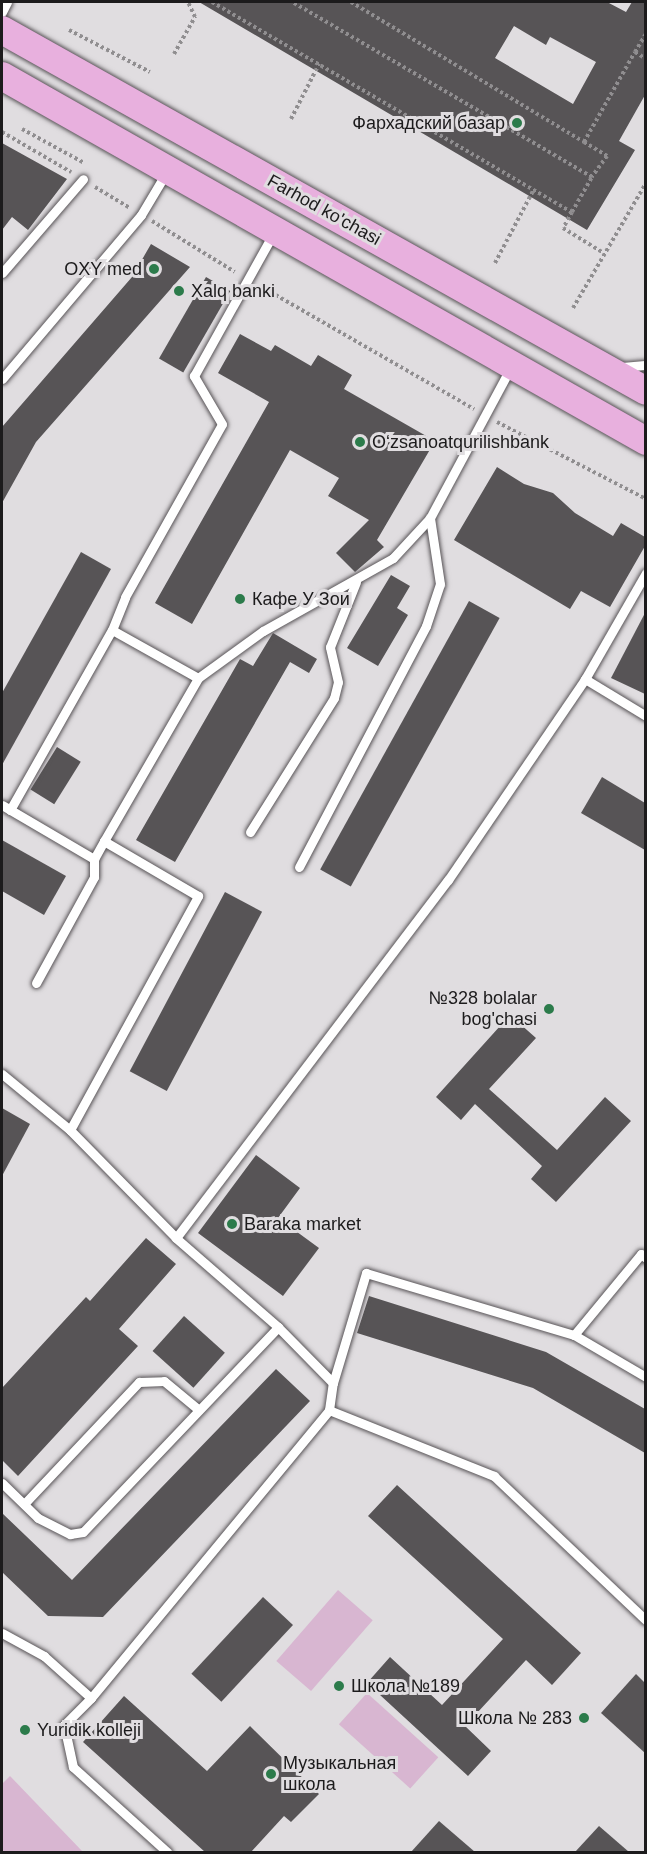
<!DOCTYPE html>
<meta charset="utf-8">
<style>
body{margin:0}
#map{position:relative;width:647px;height:1854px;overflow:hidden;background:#e0dde0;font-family:Arial,sans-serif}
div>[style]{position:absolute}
.green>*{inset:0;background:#d8b6d1;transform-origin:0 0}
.building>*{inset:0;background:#575456;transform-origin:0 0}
.path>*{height:4px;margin-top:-2px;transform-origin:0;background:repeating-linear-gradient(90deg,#908e90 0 3px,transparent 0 6px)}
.roads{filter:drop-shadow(0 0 2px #585457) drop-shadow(0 0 2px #585457)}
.lane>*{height:9px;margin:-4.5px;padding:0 4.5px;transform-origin:4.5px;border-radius:4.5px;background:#fff}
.primary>*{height:28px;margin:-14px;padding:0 14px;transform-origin:14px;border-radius:14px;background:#e8b0de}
.dots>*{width:16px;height:16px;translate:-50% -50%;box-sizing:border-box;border:3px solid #e0dde0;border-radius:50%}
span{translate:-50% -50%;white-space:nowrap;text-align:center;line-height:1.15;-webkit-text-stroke:6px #e0dde0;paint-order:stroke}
.poi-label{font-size:18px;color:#1c1b1c}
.right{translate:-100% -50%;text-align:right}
.left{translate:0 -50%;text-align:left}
.street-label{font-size:18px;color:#1c1b1c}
.frame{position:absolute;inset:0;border:3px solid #1c1b1c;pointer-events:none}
</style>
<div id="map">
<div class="green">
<div style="left:338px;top:1590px;width:46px;height:94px;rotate:41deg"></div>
<div style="left:367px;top:1693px;width:96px;height:42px;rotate:42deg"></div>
<div style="clip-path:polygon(10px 1776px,83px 1852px,2px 1852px,2px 1784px)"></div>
</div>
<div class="building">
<div style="clip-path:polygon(evenodd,199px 2px,607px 2px,626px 12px,632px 2px,645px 2px,645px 95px,619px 141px,635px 150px,587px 230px,199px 2px,514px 26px,546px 45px,550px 37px,596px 62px,573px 104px,495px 58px,514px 26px)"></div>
<div style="clip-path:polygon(2px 143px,67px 179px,28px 230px,12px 217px,2px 230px)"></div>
<div style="clip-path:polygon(151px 244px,190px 267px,36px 442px,2px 503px,2px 427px,132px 277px)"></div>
<div style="left:206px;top:277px;width:28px;height:94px;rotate:30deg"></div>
<div style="clip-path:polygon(240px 334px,271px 351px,275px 345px,311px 366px,318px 355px,352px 375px,344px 389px,435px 441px,377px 540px,384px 547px,355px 572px,336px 553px,369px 520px,328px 496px,339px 478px,290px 450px,192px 624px,155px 603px,269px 402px,218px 373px)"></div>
<div style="clip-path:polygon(497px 467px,524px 484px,553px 493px,575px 513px,613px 536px,621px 523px,645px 537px,645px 546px,610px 607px,581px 591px,570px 609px,454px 540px)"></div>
<div style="clip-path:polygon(81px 552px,111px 569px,2px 765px,2px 693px)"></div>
<div style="clip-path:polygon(391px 575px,410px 586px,397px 608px,408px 615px,378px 666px,347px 648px)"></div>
<div style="left:469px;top:601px;width:35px;height:307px;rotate:29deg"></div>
<div style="clip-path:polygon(645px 613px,645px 694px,611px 678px)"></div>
<div style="clip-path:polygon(273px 633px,317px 659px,309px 673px,290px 662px,175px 862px,136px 840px,240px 659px,253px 666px)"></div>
<div style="left:57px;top:747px;width:28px;height:50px;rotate:32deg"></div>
<div style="clip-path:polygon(602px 777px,645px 803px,645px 850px,581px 813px)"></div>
<div style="clip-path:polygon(2px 840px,66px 876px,44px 915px,2px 891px)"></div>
<div style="left:225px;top:892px;width:42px;height:203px;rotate:28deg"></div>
<div style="clip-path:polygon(510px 1015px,536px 1038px,489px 1089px,557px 1150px,605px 1097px,631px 1121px,556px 1202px,531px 1179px,542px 1166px,475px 1104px,461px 1120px,436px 1097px)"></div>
<div style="clip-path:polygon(2px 1108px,30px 1124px,2px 1176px)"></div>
<div style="clip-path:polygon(256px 1155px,300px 1188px,278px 1218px,319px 1248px,283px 1296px,198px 1233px)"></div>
<div style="clip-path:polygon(146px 1238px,176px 1264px,119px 1329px,138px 1346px,18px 1476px,2px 1460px,2px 1388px,86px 1297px,90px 1301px)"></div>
<div style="clip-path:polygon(369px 1296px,546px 1352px,645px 1409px,645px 1453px,533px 1388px,357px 1333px)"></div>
<div style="left:184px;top:1316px;width:55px;height:47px;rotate:42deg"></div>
<div style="clip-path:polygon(276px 1369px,310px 1401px,103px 1617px,48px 1616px,2px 1572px,2px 1513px,72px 1580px)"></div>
<div style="clip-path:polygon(397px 1485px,581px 1653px,552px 1685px,526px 1660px,465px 1726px,491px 1751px,468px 1776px,367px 1683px,390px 1657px,442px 1705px,503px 1639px,368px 1516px)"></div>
<div style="left:263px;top:1597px;width:41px;height:105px;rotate:43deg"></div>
<div style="clip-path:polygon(636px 1674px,645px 1683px,645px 1753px,601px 1713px)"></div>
<div style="clip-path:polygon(124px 1696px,207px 1771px,250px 1726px,319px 1794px,291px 1822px,284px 1816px,251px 1852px,205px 1852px,83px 1742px)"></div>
<div style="clip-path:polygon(439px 1821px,475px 1852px,411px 1852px)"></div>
<div style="clip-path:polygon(599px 1826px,629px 1852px,575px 1852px)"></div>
</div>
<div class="path">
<div style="left:212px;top:2px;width:417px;rotate:30.3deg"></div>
<div style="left:572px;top:212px;width:40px;rotate:-60.3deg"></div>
<div style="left:592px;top:177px;width:346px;rotate:-149.7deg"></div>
<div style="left:351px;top:2px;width:272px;rotate:31deg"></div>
<div style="left:584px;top:142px;width:103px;rotate:-60.5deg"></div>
<div style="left:635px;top:52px;width:13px;rotate:32deg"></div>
<div style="left:69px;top:30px;width:91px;rotate:27.4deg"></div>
<div style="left:635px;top:52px;width:21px;rotate:-59deg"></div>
<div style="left:174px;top:54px;width:43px;rotate:-60.4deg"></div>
<div style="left:195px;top:17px;width:17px;rotate:-115deg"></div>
<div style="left:291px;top:119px;width:62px;rotate:-63deg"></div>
<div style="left:22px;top:129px;width:71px;rotate:28.7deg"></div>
<div style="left:2px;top:132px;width:80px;rotate:30.1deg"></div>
<div style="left:584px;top:142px;width:27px;rotate:31deg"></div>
<div style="left:607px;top:156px;width:26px;rotate:126deg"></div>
<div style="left:95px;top:187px;width:41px;rotate:31deg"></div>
<div style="left:572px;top:212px;width:18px;rotate:119deg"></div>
<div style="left:563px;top:228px;width:46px;rotate:31.6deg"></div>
<div style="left:152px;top:221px;width:97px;rotate:31.6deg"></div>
<div style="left:495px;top:263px;width:84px;rotate:-62.2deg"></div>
<div style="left:260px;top:286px;width:247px;rotate:29.9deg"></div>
<div style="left:573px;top:308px;width:145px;rotate:-59.7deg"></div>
<div style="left:497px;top:422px;width:168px;rotate:27.3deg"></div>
</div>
<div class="roads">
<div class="lane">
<div style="left:2px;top:12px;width:11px;rotate:-63deg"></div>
<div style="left:2px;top:273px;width:124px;rotate:-49.2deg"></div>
<div style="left:621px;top:367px;width:25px;rotate:-5deg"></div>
<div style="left:2px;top:379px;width:215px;rotate:-49.7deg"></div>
<div style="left:141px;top:215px;width:49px;rotate:-59.2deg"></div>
<div style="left:198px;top:678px;width:80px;rotate:-35.9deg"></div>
<div style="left:263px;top:631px;width:149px;rotate:-29.3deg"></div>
<div style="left:393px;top:558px;width:54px;rotate:-47.2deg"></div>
<div style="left:430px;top:518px;width:169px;rotate:-61.8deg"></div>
<div style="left:585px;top:679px;width:71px;rotate:31.2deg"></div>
<div style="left:2px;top:805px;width:107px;rotate:30.4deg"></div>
<div style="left:94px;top:859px;width:21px;rotate:-61deg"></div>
<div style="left:10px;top:810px;width:207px;rotate:-60.5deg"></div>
<div style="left:250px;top:832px;width:158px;rotate:-57.9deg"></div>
<div style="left:334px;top:698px;width:16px;rotate:-76deg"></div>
<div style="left:338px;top:682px;width:36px;rotate:-103deg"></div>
<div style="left:330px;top:647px;width:70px;rotate:-68.2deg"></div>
<div style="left:299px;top:867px;width:272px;rotate:-62.2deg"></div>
<div style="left:426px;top:626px;width:44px;rotate:-71.6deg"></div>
<div style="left:440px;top:584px;width:67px;rotate:-98.6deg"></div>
<div style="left:36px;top:983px;width:121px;rotate:-61.3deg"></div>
<div style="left:94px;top:877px;width:18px;rotate:-90deg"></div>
<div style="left:2px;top:1074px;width:88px;rotate:39.5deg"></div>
<div style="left:70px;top:1130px;width:151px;rotate:45.5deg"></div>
<div style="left:70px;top:1130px;width:267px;rotate:-61.3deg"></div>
<div style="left:198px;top:896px;width:109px;rotate:-149.7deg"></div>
<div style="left:104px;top:841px;width:188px;rotate:-60deg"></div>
<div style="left:198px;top:678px;width:98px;rotate:-150.8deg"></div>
<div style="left:112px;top:630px;width:35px;rotate:-68deg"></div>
<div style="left:125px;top:597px;width:198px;rotate:-60.7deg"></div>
<div style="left:222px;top:424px;width:56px;rotate:-120.3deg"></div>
<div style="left:194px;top:376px;width:162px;rotate:-60.9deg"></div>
<div style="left:574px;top:1335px;width:83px;rotate:30.3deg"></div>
<div style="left:333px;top:1383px;width:115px;rotate:-73.3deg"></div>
<div style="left:366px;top:1273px;width:217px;rotate:16.6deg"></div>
<div style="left:574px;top:1335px;width:105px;rotate:-50.4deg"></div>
<div style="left:641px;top:1254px;width:6px;rotate:39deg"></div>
<div style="left:329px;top:1410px;width:27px;rotate:-82deg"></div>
<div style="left:333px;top:1383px;width:78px;rotate:-134.5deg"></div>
<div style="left:278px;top:1327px;width:135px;rotate:-138.9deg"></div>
<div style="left:176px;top:1238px;width:450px;rotate:-52.8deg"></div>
<div style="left:448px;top:880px;width:243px;rotate:-55.7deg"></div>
<div style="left:585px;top:679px;width:122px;rotate:-60.1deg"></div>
<div style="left:2px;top:1483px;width:50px;rotate:44.2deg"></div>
<div style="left:38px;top:1518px;width:36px;rotate:27deg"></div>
<div style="left:70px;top:1534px;width:13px;rotate:-9deg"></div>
<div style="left:83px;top:1532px;width:283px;rotate:-46.4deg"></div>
<div style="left:24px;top:1504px;width:168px;rotate:-46.7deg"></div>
<div style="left:139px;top:1382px;width:25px;rotate:-2deg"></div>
<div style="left:164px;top:1381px;width:45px;rotate:39.6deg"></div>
<div style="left:2px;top:1633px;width:48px;rotate:28.7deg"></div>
<div style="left:44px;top:1656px;width:63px;rotate:41.8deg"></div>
<div style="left:91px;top:1698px;width:38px;rotate:135deg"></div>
<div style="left:64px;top:1725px;width:43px;rotate:77.9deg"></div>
<div style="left:73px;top:1767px;width:127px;rotate:42.1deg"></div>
<div style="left:91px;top:1698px;width:374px;rotate:-50.4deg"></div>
<div style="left:329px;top:1410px;width:178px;rotate:21.8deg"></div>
<div style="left:494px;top:1476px;width:209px;rotate:43.5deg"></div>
</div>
<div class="primary">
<div style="left:2px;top:30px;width:738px;rotate:29.27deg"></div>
<div style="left:2px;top:76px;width:740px;rotate:29.54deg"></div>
</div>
</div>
<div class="dots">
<div style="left:517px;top:123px;background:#2c7b4b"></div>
<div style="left:154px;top:269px;background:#2c7b4b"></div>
<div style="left:179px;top:291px;background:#2c7b4b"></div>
<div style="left:360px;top:442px;background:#2c7b4b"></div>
<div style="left:240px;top:599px;background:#2c7b4b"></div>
<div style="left:549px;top:1009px;background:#2c7b4b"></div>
<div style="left:232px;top:1224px;background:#2c7b4b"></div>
<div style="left:339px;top:1686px;background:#2c7b4b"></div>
<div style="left:584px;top:1718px;background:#2c7b4b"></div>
<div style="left:25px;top:1730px;background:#2c7b4b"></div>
<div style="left:271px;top:1774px;background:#2c7b4b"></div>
</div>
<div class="poi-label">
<span class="right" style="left:505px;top:123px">Фархадский базар</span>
<span class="right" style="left:142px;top:269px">OXY med</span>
<span class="left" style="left:191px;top:291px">Xalq banki</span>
<span class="left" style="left:372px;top:442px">Oʻzsanoatqurilishbank</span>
<span class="left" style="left:252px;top:599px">Кафе У Зои</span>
<span class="right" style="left:537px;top:1009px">№328 bolalar<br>bog'chasi</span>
<span class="left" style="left:244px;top:1224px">Baraka market</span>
<span class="left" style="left:351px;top:1686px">Школа №189</span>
<span class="right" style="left:572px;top:1718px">Школа № 283</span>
<span class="left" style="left:37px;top:1730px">Yuridik kolleji</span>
<span class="left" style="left:283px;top:1774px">Музыкальная<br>школа</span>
</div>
<div class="street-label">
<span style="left:324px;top:210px;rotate:29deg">Farhod ko'chasi</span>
</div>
<div class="frame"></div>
</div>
